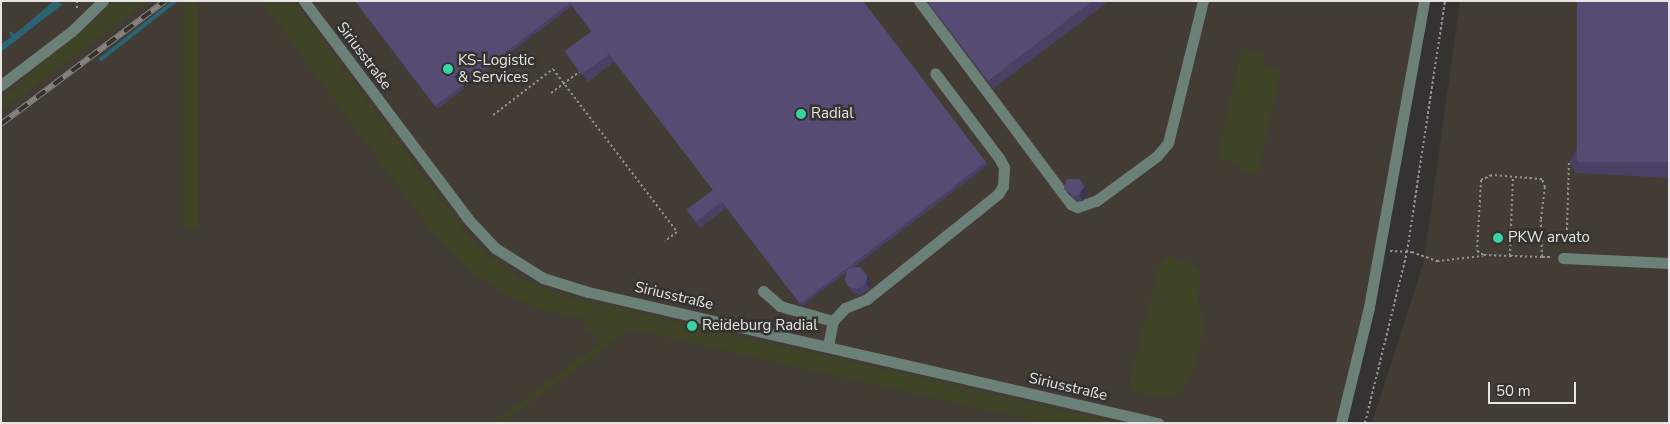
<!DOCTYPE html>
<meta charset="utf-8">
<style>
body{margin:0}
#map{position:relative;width:1670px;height:424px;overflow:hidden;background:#353330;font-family:"Nunito Sans",sans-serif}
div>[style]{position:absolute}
.built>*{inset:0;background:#433c35}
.green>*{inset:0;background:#3f4426;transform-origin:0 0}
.water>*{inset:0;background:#2a6475}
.stream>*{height:4px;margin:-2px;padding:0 2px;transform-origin:2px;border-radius:2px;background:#2a6475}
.path>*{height:2px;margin-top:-1px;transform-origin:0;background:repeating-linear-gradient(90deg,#949390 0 2.5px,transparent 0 5px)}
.minor>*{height:11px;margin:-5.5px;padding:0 5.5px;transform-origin:5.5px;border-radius:5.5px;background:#6b8177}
.rail>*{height:5.5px;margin-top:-2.75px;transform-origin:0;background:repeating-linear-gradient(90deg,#353330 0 11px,#858381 0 22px);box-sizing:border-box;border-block:1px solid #858381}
.wall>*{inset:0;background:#494063}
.shaded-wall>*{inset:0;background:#3c3450}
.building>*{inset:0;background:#554b73;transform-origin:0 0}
.dots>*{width:14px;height:14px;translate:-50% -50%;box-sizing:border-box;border:2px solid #353330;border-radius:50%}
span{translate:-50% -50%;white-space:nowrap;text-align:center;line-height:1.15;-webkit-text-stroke:5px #353330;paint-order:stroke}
.street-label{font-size:15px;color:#e6e5e3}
.poi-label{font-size:15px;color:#e6e5e3}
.left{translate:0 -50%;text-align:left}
.frame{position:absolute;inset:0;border:2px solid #e6e5e3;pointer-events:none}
.scale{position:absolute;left:1488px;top:382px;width:88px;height:22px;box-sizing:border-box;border:2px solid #e6e5e3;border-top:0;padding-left:6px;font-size:15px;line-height:18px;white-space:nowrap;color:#e6e5e3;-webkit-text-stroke:4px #353330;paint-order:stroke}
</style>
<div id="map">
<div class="built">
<div style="clip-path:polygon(1px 1px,1430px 1px,1374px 312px,1346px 423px,1px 423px)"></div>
<div style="clip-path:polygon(1460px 1px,1669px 1px,1669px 423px,1372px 423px,1424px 261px)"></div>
</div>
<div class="green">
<div style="clip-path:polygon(112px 1px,148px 1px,1px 111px,1px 99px,23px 83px,20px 80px,92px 23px)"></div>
<div style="left:183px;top:1px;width:15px;height:227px"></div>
<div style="clip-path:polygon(261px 1px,293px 1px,461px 226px,488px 255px,521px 279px,573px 298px,1118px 423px,1043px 423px,630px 329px,503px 423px,493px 423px,601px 342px,590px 330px,584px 329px,586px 319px,543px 310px,508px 296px,471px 271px,452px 253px,427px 225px)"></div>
<div style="clip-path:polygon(1242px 48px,1265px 54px,1263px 66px,1281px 71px,1258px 173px,1238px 170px,1239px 163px,1217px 159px)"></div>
<div style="clip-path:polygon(1170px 256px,1197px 266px,1201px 273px,1198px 301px,1205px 326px,1194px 370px,1182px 392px,1167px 399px,1130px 390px,1130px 379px,1160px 263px)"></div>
</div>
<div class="water">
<div style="clip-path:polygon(54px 1px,63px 4px,1px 52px,1px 44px,11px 37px,9px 31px,15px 34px)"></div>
</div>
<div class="stream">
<div style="left:101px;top:59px;width:94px;rotate:-38.1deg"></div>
</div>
<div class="path">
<div style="left:77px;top:1px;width:8px;rotate:90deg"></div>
<div style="left:551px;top:93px;width:36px;rotate:-37deg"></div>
<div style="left:493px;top:115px;width:76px;rotate:-37.5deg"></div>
<div style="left:553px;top:69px;width:205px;rotate:52.7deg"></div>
<div style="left:677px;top:232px;width:15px;rotate:143deg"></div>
<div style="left:1567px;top:230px;width:69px;rotate:-88.3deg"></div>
<div style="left:1390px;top:251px;width:22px;rotate:3deg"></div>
<div style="left:1412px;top:252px;width:27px;rotate:20deg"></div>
<div style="left:1437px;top:261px;width:46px;rotate:-6.2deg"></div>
<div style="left:1510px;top:256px;width:80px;rotate:-87.9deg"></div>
<div style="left:1542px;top:257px;width:38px;rotate:-92deg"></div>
<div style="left:1541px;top:219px;width:32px;rotate:-83deg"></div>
<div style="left:1545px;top:187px;width:9px;rotate:-111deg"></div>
<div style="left:1542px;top:179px;width:50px;rotate:-175.4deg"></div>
<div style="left:1492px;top:175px;width:12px;rotate:156deg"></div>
<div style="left:1481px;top:180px;width:71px;rotate:93.2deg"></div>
<div style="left:1477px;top:251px;width:8px;rotate:30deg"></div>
<div style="left:1484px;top:255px;width:26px;rotate:2deg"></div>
<div style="left:1510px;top:256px;width:32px;rotate:2deg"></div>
<div style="left:1542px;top:257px;width:9px"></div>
<div style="left:1365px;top:423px;width:176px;rotate:-76.2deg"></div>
<div style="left:1407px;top:252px;width:254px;rotate:-81.4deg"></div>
</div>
<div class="minor">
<div style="left:304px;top:1px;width:273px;rotate:53deg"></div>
<div style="left:468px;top:219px;width:40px;rotate:47deg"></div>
<div style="left:495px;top:248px;width:57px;rotate:32deg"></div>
<div style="left:543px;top:278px;width:47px;rotate:17.3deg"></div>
<div style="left:588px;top:292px;width:585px;rotate:12.94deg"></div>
<div style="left:919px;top:1px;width:254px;rotate:53.2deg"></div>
<div style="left:1071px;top:204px;width:7px;rotate:27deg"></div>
<div style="left:1077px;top:207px;width:20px;rotate:-18deg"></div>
<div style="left:1096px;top:201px;width:76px;rotate:-36.4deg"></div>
<div style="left:1157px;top:156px;width:17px;rotate:-50deg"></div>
<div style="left:1168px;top:143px;width:146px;rotate:-76.2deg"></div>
<div style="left:1px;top:85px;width:89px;rotate:-37.3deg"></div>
<div style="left:72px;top:31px;width:43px;rotate:-44.1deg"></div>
<div style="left:1563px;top:258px;width:106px;rotate:2.7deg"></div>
<div style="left:763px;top:291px;width:23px;rotate:41deg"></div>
<div style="left:780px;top:306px;width:55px;rotate:15.8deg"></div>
<div style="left:828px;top:346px;width:25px;rotate:-79deg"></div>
<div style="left:833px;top:321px;width:18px;rotate:-47deg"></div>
<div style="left:845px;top:308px;width:24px;rotate:-22deg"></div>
<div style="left:867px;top:299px;width:168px;rotate:-38.7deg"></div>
<div style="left:998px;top:194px;width:9px;rotate:-58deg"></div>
<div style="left:1003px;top:186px;width:19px;rotate:-87deg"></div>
<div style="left:1004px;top:167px;width:10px;rotate:-119deg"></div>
<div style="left:999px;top:158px;width:106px;rotate:-127deg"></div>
<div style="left:1341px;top:423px;width:119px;rotate:-76.4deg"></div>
<div style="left:1369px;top:307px;width:311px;rotate:-79.8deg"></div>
</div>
<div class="rail">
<div style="left:1px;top:124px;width:205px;rotate:-36.9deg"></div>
</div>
<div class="wall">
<div style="clip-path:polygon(355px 1px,863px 1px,988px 165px,854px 267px,871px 281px,870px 289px,861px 295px,853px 293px,845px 281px,846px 273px,802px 306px,724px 205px,726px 208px,700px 228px,691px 216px,687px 210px,713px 190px,610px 56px,614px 62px,588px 82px,571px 60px,565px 52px,591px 32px,572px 6px,437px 109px)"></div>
<div style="clip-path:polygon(927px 1px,1109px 1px,993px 89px)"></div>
<div style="clip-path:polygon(1669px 1px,1669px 178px,1576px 173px,1569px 162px)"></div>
<div style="clip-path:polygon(1084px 184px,1088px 193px,1083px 201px,1077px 202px,1068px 194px,1064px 188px)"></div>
</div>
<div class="shaded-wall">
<div style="clip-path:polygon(1080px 179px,1088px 193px,1083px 201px,1079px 195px)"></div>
<div style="clip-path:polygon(867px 275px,871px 281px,870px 289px,866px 283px)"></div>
</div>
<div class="building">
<div style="clip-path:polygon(355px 1px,863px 1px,986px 162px,800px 304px,570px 3px,435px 106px)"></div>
<div style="clip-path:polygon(927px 1px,1092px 1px,988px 81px)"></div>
<div style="left:1577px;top:1px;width:92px;height:161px"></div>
<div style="left:592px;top:31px;width:29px;height:34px;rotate:54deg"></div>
<div style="clip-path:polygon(1067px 179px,1080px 179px,1084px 187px,1079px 195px,1073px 196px,1064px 188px)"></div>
<div style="left:713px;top:190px;width:15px;height:33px;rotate:53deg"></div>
<div style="clip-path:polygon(853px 267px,860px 267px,867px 275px,866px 283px,857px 289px,849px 287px,845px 281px,847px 270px)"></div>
</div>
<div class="dots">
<div style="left:448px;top:69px;background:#39d4a5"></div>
<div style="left:801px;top:114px;background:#39d4a5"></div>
<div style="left:1498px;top:238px;background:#39d4a5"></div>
<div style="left:692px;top:326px;background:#39d4a5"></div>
</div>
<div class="street-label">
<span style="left:364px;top:56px;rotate:53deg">Siriusstraße</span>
<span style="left:674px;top:296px;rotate:13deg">Siriusstraße</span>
<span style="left:1068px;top:387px;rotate:13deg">Siriusstraße</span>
</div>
<div class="poi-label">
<span class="left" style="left:458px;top:69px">KS-Logistic<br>&amp; Services</span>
<span class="left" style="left:811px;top:114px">Radial</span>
<span class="left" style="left:1508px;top:238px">PKW arvato</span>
<span class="left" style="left:702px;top:326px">Reideburg Radial</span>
</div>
<div class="frame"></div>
<div class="scale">50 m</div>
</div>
